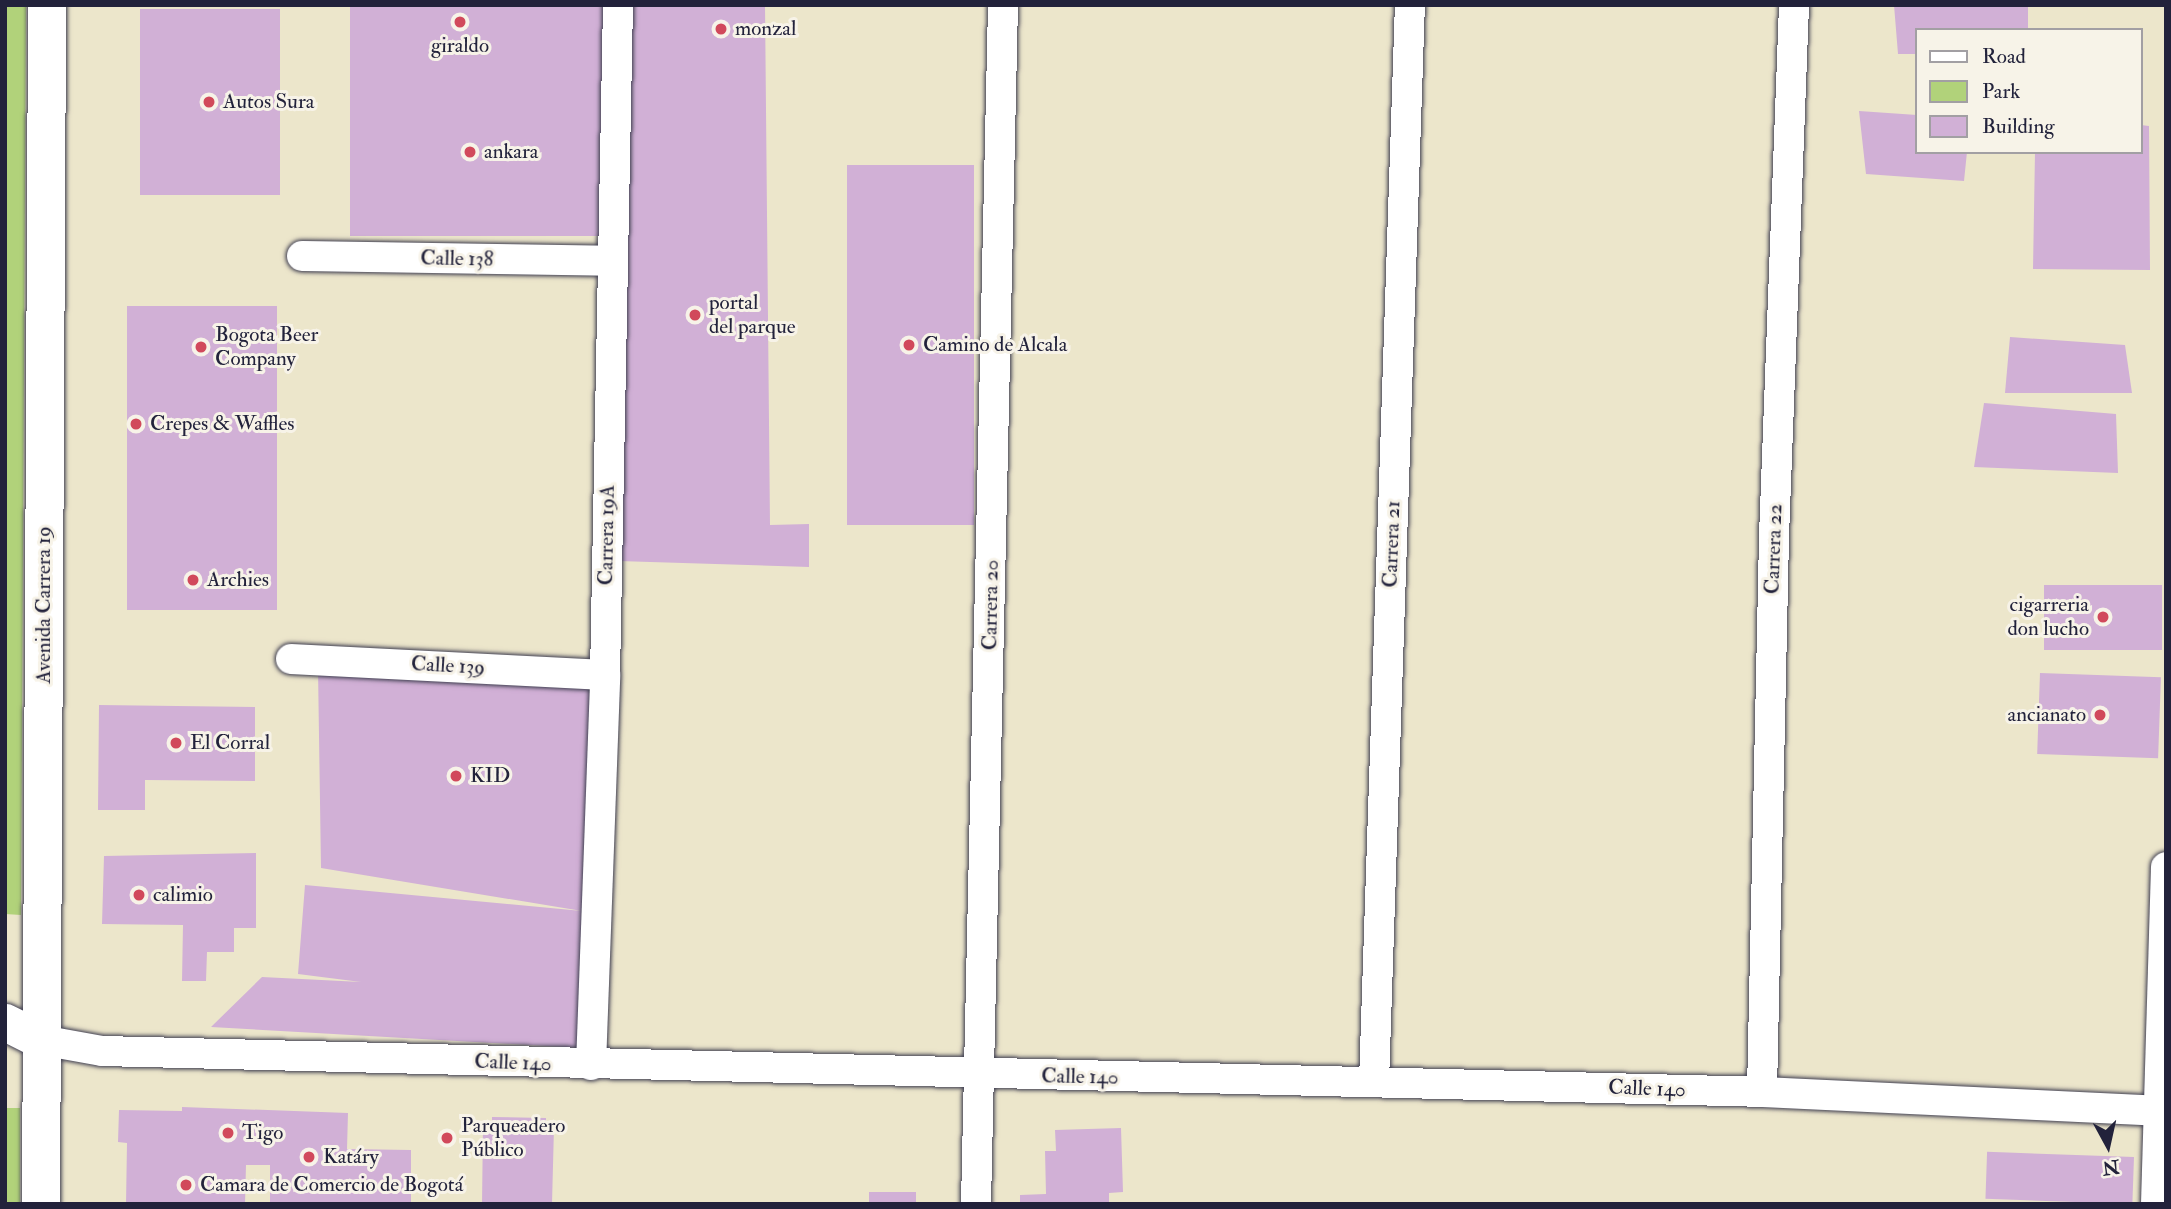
<!DOCTYPE html>
<meta charset="utf-8">
<style>
body{margin:0}
#map{position:relative;width:2171px;height:1209px;overflow:hidden;background:#ece6cb;font-family:"IM FELL Double Pica",serif}
div>[style]{position:absolute}
.green>*{inset:0;background:#b1d27a;transform-origin:0 0}
.building>*{inset:0;background:#d1b0d6;transform-origin:0 0}
.roads{filter:drop-shadow(0 0 2px #403f51) drop-shadow(0 0 2px #403f51)}
.minor>*{height:30px;margin:-15px;padding:0 15px;transform-origin:15px;border-radius:15px;background:#fff}
.tertiary>*{height:37px;margin:-18.5px;padding:0 18.5px;transform-origin:18.5px;border-radius:18.5px;background:#fff}
.secondary>*{height:38px;margin:-19px;padding:0 19px;transform-origin:19px;border-radius:19px;background:#fff}
.dots>*{width:19px;height:19px;translate:-50% -50%;box-sizing:border-box;border:4px solid #f7f3e8;border-radius:50%}
span{translate:-50% -50%;white-space:nowrap;text-align:center;line-height:1.15;-webkit-text-stroke:6px #f7f3e8;paint-order:stroke}
.poi-label{font-size:21px;color:#22223b}
.left{translate:0 -50%;text-align:left}
.right{translate:-100% -50%;text-align:right}
.street-label{font-size:21px;color:#22223b}
.frame{position:absolute;inset:0;border:7px solid #22223b;pointer-events:none}
.legend{position:absolute;left:1915px;top:28px;width:228px;height:126px;box-sizing:border-box;background:#f7f3e8;border:2px solid #a29fa3;margin:0;padding:9px 12px;list-style:none;font-size:21px;color:#22223b}
.legend li{display:flex;align-items:center;gap:14px;height:35px}
.legend b{width:35px;border:2px solid #a29fa3}
.north{position:absolute;left:2073px;top:1111px;width:70px;height:70px;-webkit-text-stroke:5px #f7f3e8;paint-order:stroke;rotate:172deg;font-size:19px;font-weight:700;line-height:28px;text-align:center;color:#22223b}
.north::after{content:'';display:block;margin:auto;width:24px;height:32px;background:#22223b;clip-path:polygon(50% 0,100% 100%,50% 72%,0 100%)}
</style>
<div id="map">
<div class="green">
<div style="clip-path:polygon(5px 5px,26px 5px,21px 915px,5px 914px)"></div>
<div style="left:5px;top:1108px;width:15px;height:96px"></div>
</div>
<div class="building">
<div style="left:350px;top:5px;width:253px;height:231px"></div>
<div style="clip-path:polygon(624px 5px,765px 5px,770px 525px,809px 524px,809px 567px,618px 561px)"></div>
<div style="clip-path:polygon(1894px 5px,2028px 5px,2028px 30px,1917px 30px,1917px 54px,1898px 54px)"></div>
<div style="left:140px;top:9px;width:140px;height:186px"></div>
<div style="clip-path:polygon(1859px 111px,1917px 115px,1917px 152px,1967px 152px,1964px 181px,1866px 174px)"></div>
<div style="clip-path:polygon(2141px 125px,2149px 126px,2150px 270px,2033px 269px,2035px 152px,2141px 152px)"></div>
<div style="left:847px;top:165px;width:127px;height:360px"></div>
<div style="left:127px;top:306px;width:150px;height:304px"></div>
<div style="clip-path:polygon(2010px 337px,2125px 345px,2132px 393px,2005px 393px)"></div>
<div style="clip-path:polygon(1984px 403px,2116px 414px,2118px 473px,1974px 467px)"></div>
<div style="left:2044px;top:585px;width:118px;height:65px"></div>
<div style="clip-path:polygon(318px 669px,593px 685px,582px 1048px,211px 1027px,262px 977px,361px 982px,298px 974px,305px 885px,582px 911px,321px 868px)"></div>
<div style="left:2040px;top:673px;width:121px;height:81px;rotate:2deg"></div>
<div style="clip-path:polygon(99px 705px,255px 707px,255px 781px,145px 780px,145px 810px,98px 810px)"></div>
<div style="clip-path:polygon(256px 853px,256px 928px,234px 928px,234px 952px,207px 952px,206px 981px,182px 981px,183px 925px,102px 924px,104px 856px)"></div>
<div style="clip-path:polygon(182px 1107px,348px 1113px,347px 1149px,411px 1150px,411px 1204px,270px 1204px,270px 1165px,246px 1165px,245px 1204px,126px 1204px,127px 1143px,118px 1142px,119px 1110px,182px 1111px)"></div>
<div style="clip-path:polygon(492px 1117px,546px 1118px,546px 1127px,554px 1127px,552px 1204px,482px 1204px,483px 1125px,492px 1125px)"></div>
<div style="clip-path:polygon(1121px 1128px,1123px 1192px,1109px 1193px,1109px 1204px,1020px 1204px,1020px 1195px,1046px 1194px,1045px 1151px,1056px 1151px,1055px 1130px)"></div>
<div style="left:2134px;top:1157px;width:47px;height:147px;rotate:92deg"></div>
<div style="left:916px;top:1192px;width:12px;height:47px;rotate:90deg"></div>
</div>
<div class="roads">
<div class="minor">
<div style="left:302px;top:256px;width:309px;rotate:0.9deg"></div>
<div style="left:291px;top:659px;width:314px;rotate:2.9deg"></div>
<div style="left:41px;top:1040px;width:62px;rotate:10.2deg"></div>
<div style="left:102px;top:1051px;width:1661px;rotate:1.41deg"></div>
<div style="left:1762px;top:1092px;width:397px;rotate:2.7deg"></div>
<div style="left:591px;top:1065px;width:390px;rotate:-87.9deg"></div>
<div style="left:605px;top:675px;width:670px;rotate:-88.89deg"></div>
<div style="left:1374px;top:1082px;width:1078px;rotate:-88.09deg"></div>
<div style="left:1762px;top:1092px;width:556px;rotate:-88.76deg"></div>
<div style="left:1774px;top:536px;width:531px;rotate:-87.84deg"></div>
<div style="left:976px;top:1204px;width:1199px;rotate:-88.71deg"></div>
<div style="left:2156px;top:1204px;width:337px;rotate:-88.3deg"></div>
</div>
<div class="tertiary">
<div style="left:5px;top:1022px;width:40px;rotate:26.6deg"></div>
</div>
<div class="secondary">
<div style="left:41px;top:1204px;width:1199px;rotate:-89.71deg"></div>
</div>
</div>
<div class="dots">
<div style="left:460px;top:22px;background:#d1495b"></div>
<div style="left:721px;top:29px;background:#d1495b"></div>
<div style="left:209px;top:102px;background:#d1495b"></div>
<div style="left:470px;top:152px;background:#d1495b"></div>
<div style="left:695px;top:315px;background:#d1495b"></div>
<div style="left:909px;top:345px;background:#d1495b"></div>
<div style="left:201px;top:347px;background:#d1495b"></div>
<div style="left:136px;top:424px;background:#d1495b"></div>
<div style="left:193px;top:580px;background:#d1495b"></div>
<div style="left:2103px;top:617px;background:#d1495b"></div>
<div style="left:2100px;top:715px;background:#d1495b"></div>
<div style="left:176px;top:743px;background:#d1495b"></div>
<div style="left:456px;top:776px;background:#d1495b"></div>
<div style="left:139px;top:895px;background:#d1495b"></div>
<div style="left:228px;top:1133px;background:#d1495b"></div>
<div style="left:447px;top:1138px;background:#d1495b"></div>
<div style="left:309px;top:1157px;background:#d1495b"></div>
<div style="left:186px;top:1185px;background:#d1495b"></div>
</div>
<div class="poi-label">
<span class="left" style="left:735px;top:29px">monzal</span>
<span style="left:460px;top:46px">giraldo</span>
<span class="left" style="left:223px;top:102px">Autos Sura</span>
<span class="left" style="left:484px;top:152px">ankara</span>
<span class="left" style="left:709px;top:315px">portal<br>del parque</span>
<span class="left" style="left:215px;top:347px">Bogota Beer<br>Company</span>
<span class="left" style="left:923px;top:345px">Camino de Alcala</span>
<span class="left" style="left:150px;top:424px">Crepes &amp; Waffles</span>
<span class="left" style="left:207px;top:580px">Archies</span>
<span class="right" style="left:2089px;top:617px">cigarreria<br>don lucho</span>
<span class="right" style="left:2086px;top:715px">ancianato</span>
<span class="left" style="left:190px;top:743px">El Corral</span>
<span class="left" style="left:470px;top:776px">KID</span>
<span class="left" style="left:153px;top:895px">calimio</span>
<span class="left" style="left:461px;top:1138px">Parqueadero<br>Público</span>
<span class="left" style="left:242px;top:1133px">Tigo</span>
<span class="left" style="left:323px;top:1157px">Katáry</span>
<span class="left" style="left:200px;top:1185px">Camara de Comercio de Bogotá</span>
</div>
<div class="street-label">
<span style="left:457px;top:259px;rotate:1deg">Calle 138</span>
<span style="left:607px;top:535px;rotate:-89deg">Carrera 19A</span>
<span style="left:1392px;top:544px;rotate:-88deg">Carrera 21</span>
<span style="left:1774px;top:549px;rotate:-88deg">Carrera 22</span>
<span style="left:44px;top:605px;rotate:-90deg">Avenida Carrera 19</span>
<span style="left:991px;top:605px;rotate:-89deg">Carrera 20</span>
<span style="left:448px;top:666px;rotate:3deg">Calle 139</span>
<span style="left:513px;top:1063px;rotate:2deg">Calle 140</span>
<span style="left:1080px;top:1077px;rotate:1deg">Calle 140</span>
<span style="left:1647px;top:1089px;rotate:2deg">Calle 140</span>
</div>
<div class="frame"></div>
<ul class="legend">
<li><b style="height:9px;background:#fff"></b>Road</li>
<li><b style="height:19px;background:#b1d27a"></b>Park</li>
<li><b style="height:19px;background:#d1b0d6"></b>Building</li>
</ul>
<div class="north">N</div>
</div>
